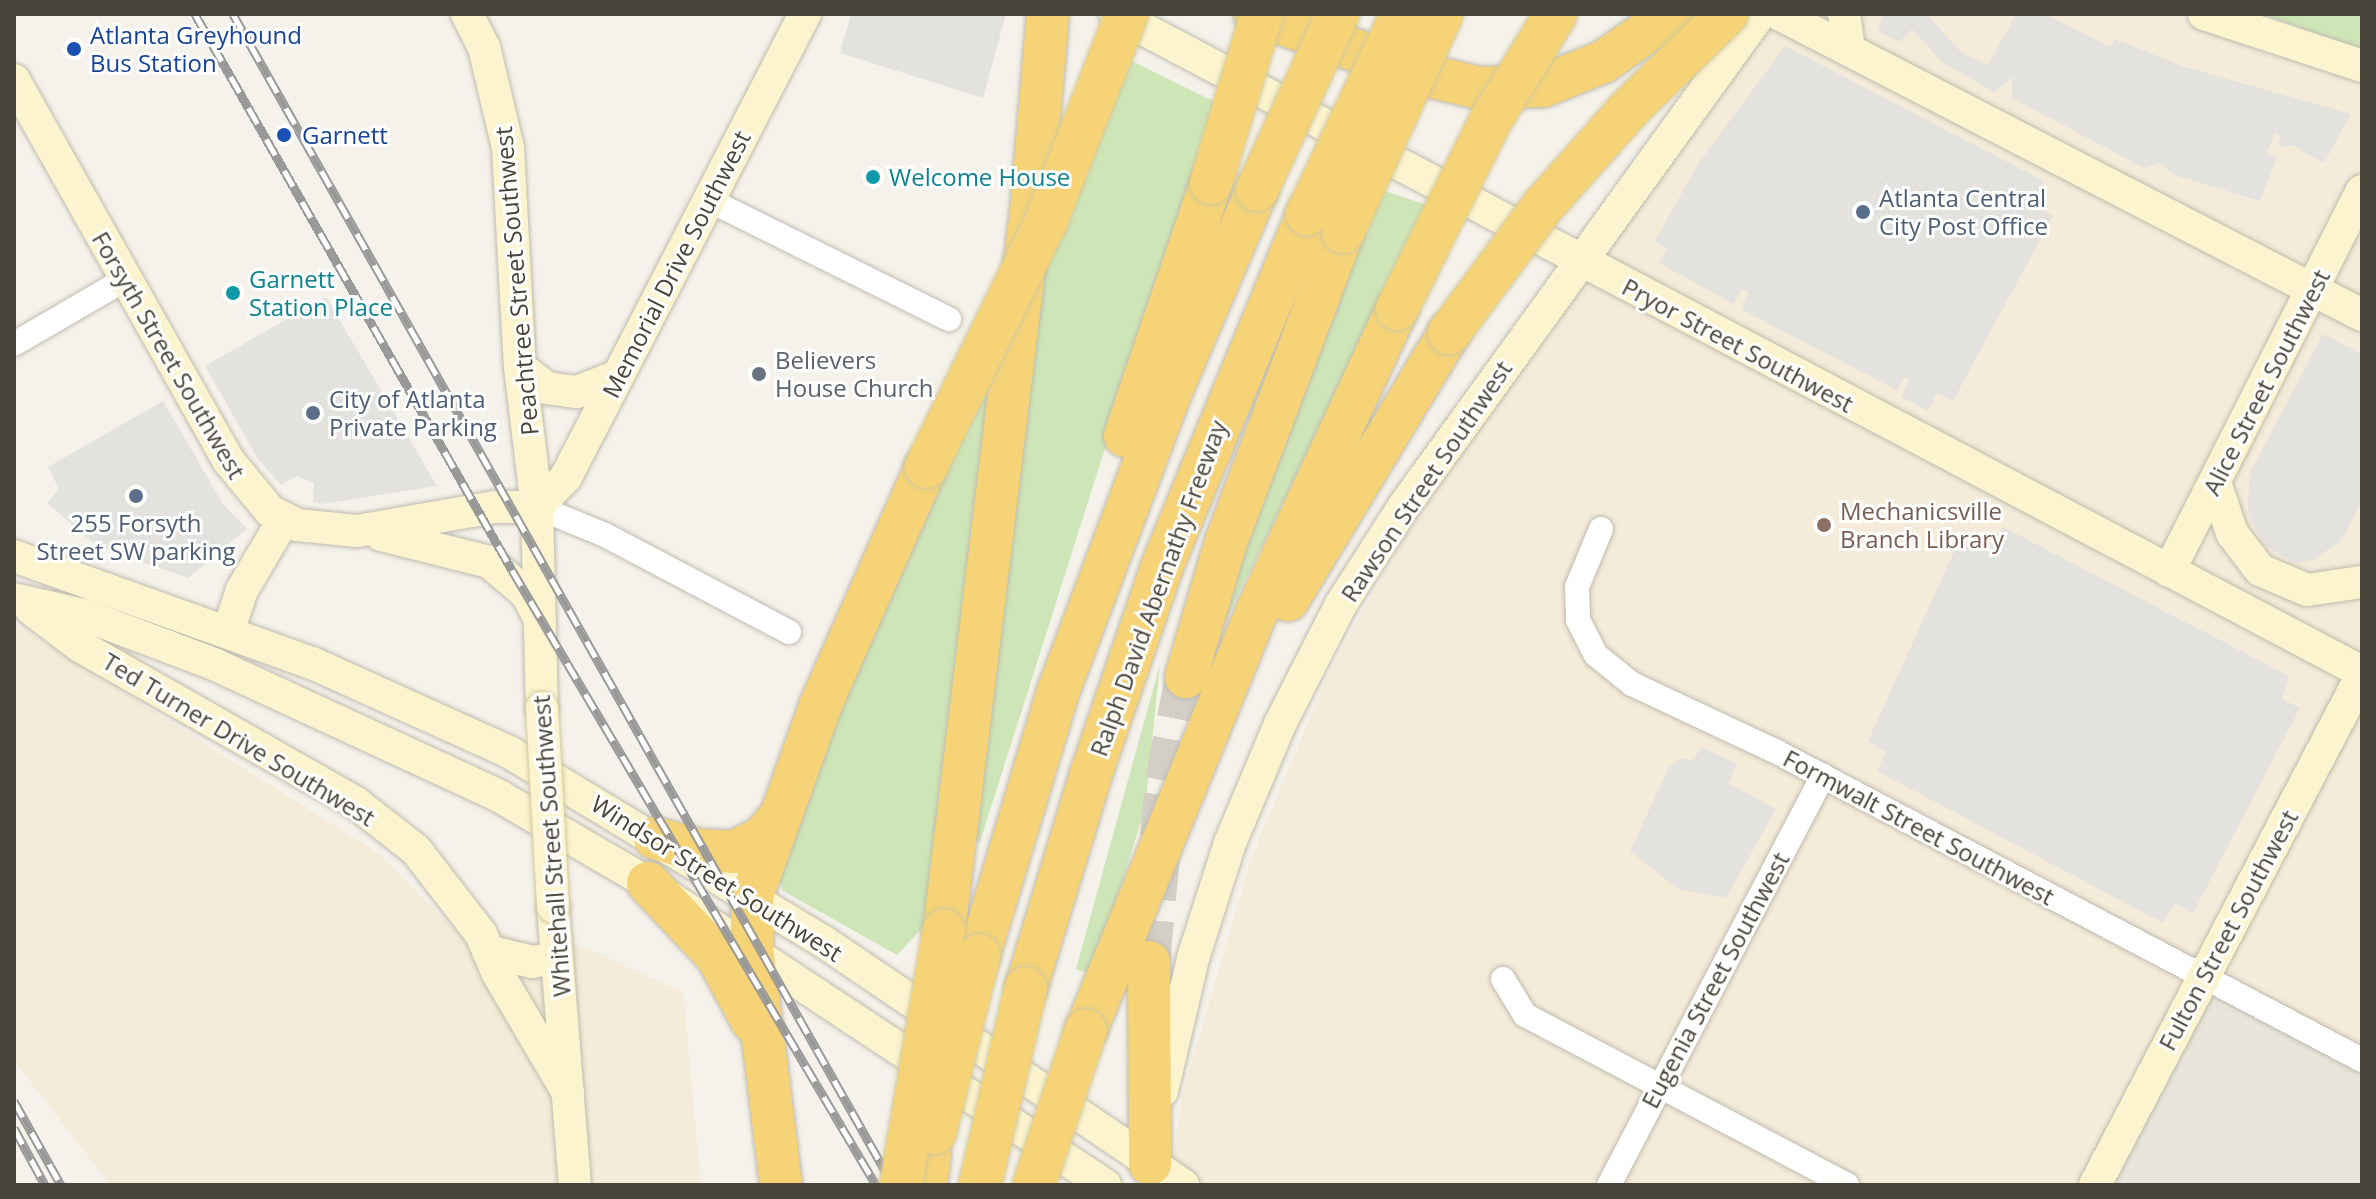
<!DOCTYPE html>
<style>
body{margin:0}
#map{position:relative;width:2376px;height:1199px;overflow:hidden;background:#f5f2eb;font-family:"Open Sans",sans-serif}
div>[style]{position:absolute}
.residential>*{inset:0;background:#e8e5da}
.commercial>*{inset:0;background:#f4ebd9}
.green>*{inset:0;background:#cee6b7}
.parking>*{inset:0;background:#e4e2df}
.highway-tunnel>*{height:42px;margin-top:-21px;transform-origin:0;background:repeating-linear-gradient(90deg,#d3cfc7 0 42px,transparent 0 63px)}
.roads{filter:drop-shadow(0 0 2px #c0bbae) drop-shadow(0 0 2px #c0bbae)}
.street>*{height:24px;margin:-12px;padding:0 12px;transform-origin:12px;border-radius:12px;background:#fff}
.secondary>*{height:32px;margin:-16px;padding:0 16px;transform-origin:16px;border-radius:16px;background:#fbf4cf}
.highway>*{height:42px;margin:-21px;padding:0 21px;transform-origin:21px;border-radius:21px;background:#f5d376}
.rail>*{height:9px;margin-top:-4.5px;transform-origin:0;background:repeating-linear-gradient(90deg,#fff 0 18px,#999 0 36px);box-sizing:border-box;border-block:2px solid #999}
.bridges{filter:drop-shadow(0 0 2px #d1c89e) drop-shadow(0 0 2px #d1c89e)}
.secondary-bridge>*{height:32px;margin:-16px;padding:0 16px;transform-origin:16px;border-radius:16px;background:#fbf4cf}
.highway-bridge>*{height:42px;margin:-21px;padding:0 21px;transform-origin:21px;border-radius:21px;background:#f5d376}
.dots>*{width:22px;height:22px;translate:-50% -50%;box-sizing:border-box;border:4px solid #fff;border-radius:50%}
span{translate:-50% -50%;white-space:nowrap;text-align:center;line-height:1.15;-webkit-text-stroke:6px #fff;paint-order:stroke}
.transit-label{font-size:24px;color:#164399}
.left{translate:0 -50%;text-align:left}
.culture-label{font-size:24px;color:#0d838f}
.service-label{font-size:24px;color:#4e5e75}
.street-label{font-size:24px;color:#494439}
.worship-label{font-size:24px;color:#5b616d}
.education-label{font-size:24px;color:#785e54}
.frame{position:absolute;inset:0;border:16px solid #494439;pointer-events:none}
</style>
<div id="map">
<div class="residential">
<div style="clip-path:polygon(2216px 989px,2362px 1066px,2362px 1185px,2112px 1185px)"></div>
</div>
<div class="commercial">
<div style="clip-path:polygon(1778px 14px,2171px 14px,2362px 77px,2362px 1066px,2216px 989px,2112px 1185px,1170px 1185px,1182px 1096px,1251px 859px,1331px 668px,1420px 511px)"></div>
<div style="clip-path:polygon(14px 623px,381px 855px,452px 928px,506px 934px,544px 948px,562px 1185px,110px 1185px,14px 1060px)"></div>
<div style="clip-path:polygon(570px 941px,683px 992px,701px 1185px,583px 1185px)"></div>
</div>
<div class="green">
<div style="clip-path:polygon(2262px 14px,2362px 14px,2362px 51px,2304px 29px)"></div>
<div style="clip-path:polygon(1130px 60px,1215px 102px,980px 842px,971px 838px,1031px 303px)"></div>
<div style="clip-path:polygon(1382px 190px,1427px 205px,1223px 626px,1258px 494px)"></div>
<div style="clip-path:polygon(1006px 342px,929px 921px,897px 955px,783px 891px,779px 879px,837px 711px)"></div>
<div style="clip-path:polygon(1160px 664px,1145px 808px,1093px 976px,1076px 969px)"></div>
</div>
<div class="parking">
<div style="clip-path:polygon(851px 14px,1006px 14px,983px 98px,840px 53px)"></div>
<div style="clip-path:polygon(1883px 14px,1926px 14px,1962px 53px,1988px 65px,2016px 14px,2045px 14px,2110px 47px,2115px 39px,2185px 67px,2351px 114px,2324px 163px,2292px 145px,2279px 147px,2280px 135px,2275px 133px,2267px 153px,2277px 158px,2260px 201px,2174px 175px,2161px 163px,2144px 168px,2012px 98px,2012px 77px,1994px 92px,1942px 62px,1912px 29px,1899px 42px,1878px 31px)"></div>
<div style="clip-path:polygon(1785px 46px,2044px 181px,2031px 204px,2053px 216px,1953px 401px,1937px 393px,1928px 411px,1902px 397px,1909px 378px,1903px 378px,1897px 390px,1742px 310px,1748px 291px,1741px 290px,1734px 304px,1659px 263px,1667px 249px,1655px 241px,1698px 164px)"></div>
<div style="clip-path:polygon(326px 297px,437px 486px,322px 504px,313px 502px,314px 483px,297px 476px,281px 485px,258px 459px,205px 366px)"></div>
<div style="clip-path:polygon(2323px 334px,2362px 354px,2362px 500px,2342px 540px,2313px 560px,2293px 563px,2263px 544px,2248px 513px,2249px 488px,2251px 471px)"></div>
<div style="clip-path:polygon(163px 401px,223px 504px,247px 529px,188px 578px,97px 546px,47px 503px,59px 489px,48px 467px)"></div>
<div style="clip-path:polygon(2003px 527px,2289px 676px,2282px 699px,2300px 708px,2193px 913px,2175px 903px,2163px 923px,1877px 771px,1886px 752px,1868px 741px,1959px 541px,1987px 551px)"></div>
<div style="clip-path:polygon(1701px 747px,1737px 764px,1728px 783px,1776px 809px,1726px 898px,1678px 889px,1630px 851px,1669px 767px,1682px 758px,1693px 761px)"></div>
</div>
<div class="highway-tunnel">
<div style="left:1149px;top:962px;width:182px;rotate:-84.6deg"></div>
<div style="left:1166px;top:781px;width:106px;rotate:-79.1deg"></div>
</div>
<div class="roads">
<div class="street">
<div style="left:709px;top:200px;width:268px;rotate:26.4deg"></div>
<div style="left:14px;top:344px;width:127px;rotate:-30.2deg"></div>
<div style="left:537px;top:507px;width:74px;rotate:22.4deg"></div>
<div style="left:605px;top:535px;width:208px;rotate:27.8deg"></div>
<div style="left:1601px;top:529px;width:63px;rotate:112.5deg"></div>
<div style="left:1577px;top:587px;width:33px;rotate:88deg"></div>
<div style="left:1578px;top:620px;width:39px;rotate:63deg"></div>
<div style="left:1596px;top:655px;width:46px;rotate:38.9deg"></div>
<div style="left:1632px;top:684px;width:156px;rotate:25.1deg"></div>
<div style="left:1773px;top:750px;width:666px;rotate:27.76deg"></div>
<div style="left:1503px;top:979px;width:42px;rotate:58.6deg"></div>
<div style="left:1525px;top:1015px;width:364px;rotate:27.8deg"></div>
<div style="left:1609px;top:1185px;width:462px;rotate:-62.4deg"></div>
</div>
<div class="secondary">
<div style="left:467px;top:14px;width:37px;rotate:63deg"></div>
<div style="left:484px;top:47px;width:104px;rotate:76.6deg"></div>
<div style="left:508px;top:148px;width:219px;rotate:86.9deg"></div>
<div style="left:520px;top:367px;width:141px;rotate:83.1deg"></div>
<div style="left:537px;top:507px;width:201px;rotate:88.6deg"></div>
<div style="left:1115px;top:14px;width:1410px;rotate:27.82deg"></div>
<div style="left:1779px;top:14px;width:656px;rotate:27.31deg"></div>
<div style="left:1844px;top:14px;width:35px;rotate:82deg"></div>
<div style="left:2204px;top:14px;width:166px;rotate:18.2deg"></div>
<div style="left:14px;top:80px;width:436px;rotate:60.6deg"></div>
<div style="left:228px;top:460px;width:66px;rotate:50.5deg"></div>
<div style="left:270px;top:511px;width:30px;rotate:27deg"></div>
<div style="left:297px;top:525px;width:60px;rotate:5.7deg"></div>
<div style="left:357px;top:531px;width:140px;rotate:-9.9deg"></div>
<div style="left:495px;top:507px;width:42px"></div>
<div style="left:520px;top:367px;width:34px;rotate:38deg"></div>
<div style="left:547px;top:388px;width:30px;rotate:8deg"></div>
<div style="left:577px;top:392px;width:44px;rotate:-21.3deg"></div>
<div style="left:2215px;top:482px;width:54px;rotate:71.6deg"></div>
<div style="left:2232px;top:533px;width:46px;rotate:52.9deg"></div>
<div style="left:2260px;top:570px;width:51px;rotate:23.1deg"></div>
<div style="left:2307px;top:590px;width:56px;rotate:-8.3deg"></div>
<div style="left:537px;top:507px;width:42px;rotate:-46deg"></div>
<div style="left:566px;top:477px;width:521px;rotate:-62.7deg"></div>
<div style="left:381px;top:535px;width:111px;rotate:14deg"></div>
<div style="left:489px;top:562px;width:50px;rotate:40.1deg"></div>
<div style="left:527px;top:594px;width:27px;rotate:63deg"></div>
<div style="left:14px;top:556px;width:317px;rotate:19.8deg"></div>
<div style="left:312px;top:663px;width:216px;rotate:24.3deg"></div>
<div style="left:509px;top:752px;width:368px;rotate:31.1deg"></div>
<div style="left:824px;top:942px;width:434px;rotate:34.1deg"></div>
<div style="left:2169px;top:571px;width:426px;rotate:-63.1deg"></div>
<div style="left:14px;top:599px;width:72px;rotate:12.9deg"></div>
<div style="left:84px;top:615px;width:141px;rotate:20.7deg"></div>
<div style="left:216px;top:665px;width:312px;rotate:24.8deg"></div>
<div style="left:499px;top:796px;width:173px;rotate:30.3deg"></div>
<div style="left:648px;top:883px;width:548px;rotate:33.46deg"></div>
<div style="left:31px;top:609px;width:61px;rotate:37.1deg"></div>
<div style="left:80px;top:646px;width:318px;rotate:29.6deg"></div>
<div style="left:356px;top:803px;width:76px;rotate:38.1deg"></div>
<div style="left:416px;top:850px;width:106px;rotate:52.3deg"></div>
<div style="left:481px;top:934px;width:43px;rotate:67deg"></div>
<div style="left:498px;top:974px;width:138px;rotate:59.5deg"></div>
<div style="left:228px;top:632px;width:44px;rotate:-71.6deg"></div>
<div style="left:242px;top:590px;width:82px;rotate:-59.4deg"></div>
<div style="left:553px;top:907px;width:279px;rotate:85.5deg"></div>
<div style="left:488px;top:951px;width:45px;rotate:14deg"></div>
<div style="left:532px;top:962px;width:25px;rotate:-9deg"></div>
<div style="left:1162px;top:1091px;width:140px;rotate:-76.8deg"></div>
<div style="left:1194px;top:955px;width:118px;rotate:-72.2deg"></div>
<div style="left:1230px;top:843px;width:129px;rotate:-67.2deg"></div>
<div style="left:1280px;top:724px;width:132px;rotate:-63deg"></div>
<div style="left:1340px;top:606px;width:119px;rotate:-57.4deg"></div>
<div style="left:1404px;top:506px;width:607px;rotate:-54.11deg"></div>
<div style="left:2095px;top:1185px;width:576px;rotate:-62.37deg"></div>
</div>
<div class="highway">
<div style="left:1255px;top:14px;width:177px;rotate:19.9deg"></div>
<div style="left:1421px;top:74px;width:60px;rotate:13.6deg"></div>
<div style="left:1479px;top:88px;width:64px;rotate:-1.8deg"></div>
<div style="left:1543px;top:86px;width:65px;rotate:-21.8deg"></div>
<div style="left:1603px;top:62px;width:84px;rotate:-34.8deg"></div>
<div style="left:1125px;top:436px;width:267px;rotate:-71.2deg"></div>
<div style="left:1288px;top:600px;width:312px;rotate:-58.9deg"></div>
<div style="left:1186px;top:677px;width:141px;rotate:-73.5deg"></div>
<div style="left:1226px;top:542px;width:331px;rotate:-69.3deg"></div>
<div style="left:655px;top:838px;width:44px;rotate:15.9deg"></div>
<div style="left:697px;top:850px;width:37px;rotate:3deg"></div>
<div style="left:734px;top:852px;width:33px;rotate:-27deg"></div>
<div style="left:763px;top:837px;width:25px;rotate:-50deg"></div>
<div style="left:648px;top:883px;width:100px;rotate:46.6deg"></div>
<div style="left:717px;top:956px;width:74px;rotate:61.7deg"></div>
<div style="left:944px;top:931px;width:724px;rotate:-83.1deg"></div>
<div style="left:1031px;top:212px;width:199px;rotate:-85.1deg"></div>
<div style="left:979px;top:955px;width:275px;rotate:-73.3deg"></div>
<div style="left:1058px;top:692px;width:318px;rotate:-69.4deg"></div>
<div style="left:1170px;top:394px;width:222px;rotate:-66.9deg"></div>
<div style="left:1149px;top:962px;width:202px;rotate:89.7deg"></div>
<div style="left:1026px;top:988px;width:224px;rotate:-73.1deg"></div>
<div style="left:1091px;top:774px;width:217px;rotate:-71.1deg"></div>
<div style="left:1161px;top:569px;width:384px;rotate:-67.6deg"></div>
<div style="left:1086px;top:1030px;width:450px;rotate:-67.8deg"></div>
<div style="left:1256px;top:613px;width:335px;rotate:-65.1deg"></div>
<div style="left:781px;top:1185px;width:237px;rotate:-97deg"></div>
<div style="left:752px;top:950px;width:54px;rotate:-90deg"></div>
<div style="left:752px;top:896px;width:204px;rotate:-70.2deg"></div>
<div style="left:821px;top:704px;width:259px;rotate:-66.1deg"></div>
<div style="left:926px;top:1185px;width:32px;rotate:-83deg"></div>
</div>
</div>
<div class="rail">
<div style="left:195px;top:14px;width:640px;rotate:60.31deg"></div>
<div style="left:512px;top:570px;width:715px;rotate:59.38deg"></div>
<div style="left:233px;top:14px;width:1344px;rotate:60.59deg"></div>
<div style="left:14px;top:1101px;width:96px;rotate:60.8deg"></div>
<div style="left:14px;top:1128px;width:65px;rotate:61.5deg"></div>
</div>
<div class="bridges">
<div class="secondary-bridge">
<div style="left:542px;top:708px;width:199px;rotate:86.8deg"></div>
</div>
<div class="highway-bridge">
<div style="left:1211px;top:183px;width:177px;rotate:-73.2deg"></div>
<div style="left:1257px;top:190px;width:194px;rotate:-65.3deg"></div>
<div style="left:1307px;top:214px;width:221px;rotate:-64.6deg"></div>
<div style="left:1343px;top:232px;width:239px;rotate:-65.6deg"></div>
<div style="left:1397px;top:309px;width:211px;rotate:-63.6deg"></div>
<div style="left:1491px;top:120px;width:124px;rotate:-58.5deg"></div>
<div style="left:1449px;top:333px;width:158px;rotate:-53.5deg"></div>
<div style="left:1543px;top:206px;width:130px;rotate:-48.4deg"></div>
<div style="left:1629px;top:109px;width:136px;rotate:-44.1deg"></div>
<div style="left:926px;top:467px;width:271px;rotate:-63.9deg"></div>
<div style="left:1045px;top:224px;width:225px;rotate:-68.7deg"></div>
<div style="left:935px;top:1133px;width:183px;rotate:-76.1deg"></div>
<div style="left:901px;top:1185px;width:258px;rotate:-80.4deg"></div>
<div style="left:980px;top:1185px;width:202px;rotate:-76.9deg"></div>
<div style="left:1034px;top:1185px;width:163px;rotate:-71.5deg"></div>
</div>
</div>
<div class="dots">
<div style="left:74px;top:49px;background:#1a4fb4"></div>
<div style="left:284px;top:135px;background:#1a4fb4"></div>
<div style="left:873px;top:177px;background:#0f9aa8"></div>
<div style="left:1863px;top:212px;background:#5c6f8a"></div>
<div style="left:233px;top:293px;background:#0f9aa8"></div>
<div style="left:759px;top:374px;background:#6b7280"></div>
<div style="left:313px;top:413px;background:#5c6f8a"></div>
<div style="left:136px;top:496px;background:#5c6f8a"></div>
<div style="left:1824px;top:525px;background:#8d6e63"></div>
</div>
<div class="transit-label">
<span class="left" style="left:90px;top:49px">Atlanta Greyhound<br>Bus Station</span>
<span class="left" style="left:302px;top:135px">Garnett</span>
</div>
<div class="culture-label">
<span class="left" style="left:889px;top:177px">Welcome House</span>
<span class="left" style="left:249px;top:293px">Garnett<br>Station Place</span>
</div>
<div class="service-label">
<span class="left" style="left:1879px;top:212px">Atlanta Central<br>City Post Office</span>
<span class="left" style="left:329px;top:413px">City of Atlanta<br>Private Parking</span>
<span style="left:136px;top:537px">255 Forsyth<br>Street SW parking</span>
</div>
<div class="street-label">
<span style="left:676px;top:264px;rotate:-63deg">Memorial Drive Southwest</span>
<span style="left:516px;top:281px;rotate:-95deg">Peachtree Street Southwest</span>
<span style="left:1738px;top:345px;rotate:28deg">Pryor Street Southwest</span>
<span style="left:169px;top:355px;rotate:60deg">Forsyth Street Southwest</span>
<span style="left:2266px;top:382px;rotate:-63deg">Alice Street Southwest</span>
<span style="left:1426px;top:481px;rotate:-56deg">Rawson Street Southwest</span>
<span style="left:1158px;top:588px;rotate:-70deg">Ralph David Abernathy Freeway</span>
<span style="left:239px;top:739px;rotate:31deg">Ted Turner Drive Southwest</span>
<span style="left:1919px;top:827px;rotate:28deg">Formwalt Street Southwest</span>
<span style="left:551px;top:846px;rotate:-94deg">Whitehall Street Southwest</span>
<span style="left:717px;top:878px;rotate:32deg">Windsor Street Southwest</span>
<span style="left:2228px;top:930px;rotate:-62deg">Fulton Street Southwest</span>
<span style="left:1715px;top:980px;rotate:-62deg">Eugenia Street Southwest</span>
</div>
<div class="worship-label">
<span class="left" style="left:775px;top:374px">Believers<br>House Church</span>
</div>
<div class="education-label">
<span class="left" style="left:1840px;top:525px">Mechanicsville<br>Branch Library</span>
</div>
<div class="frame"></div>
</div>
